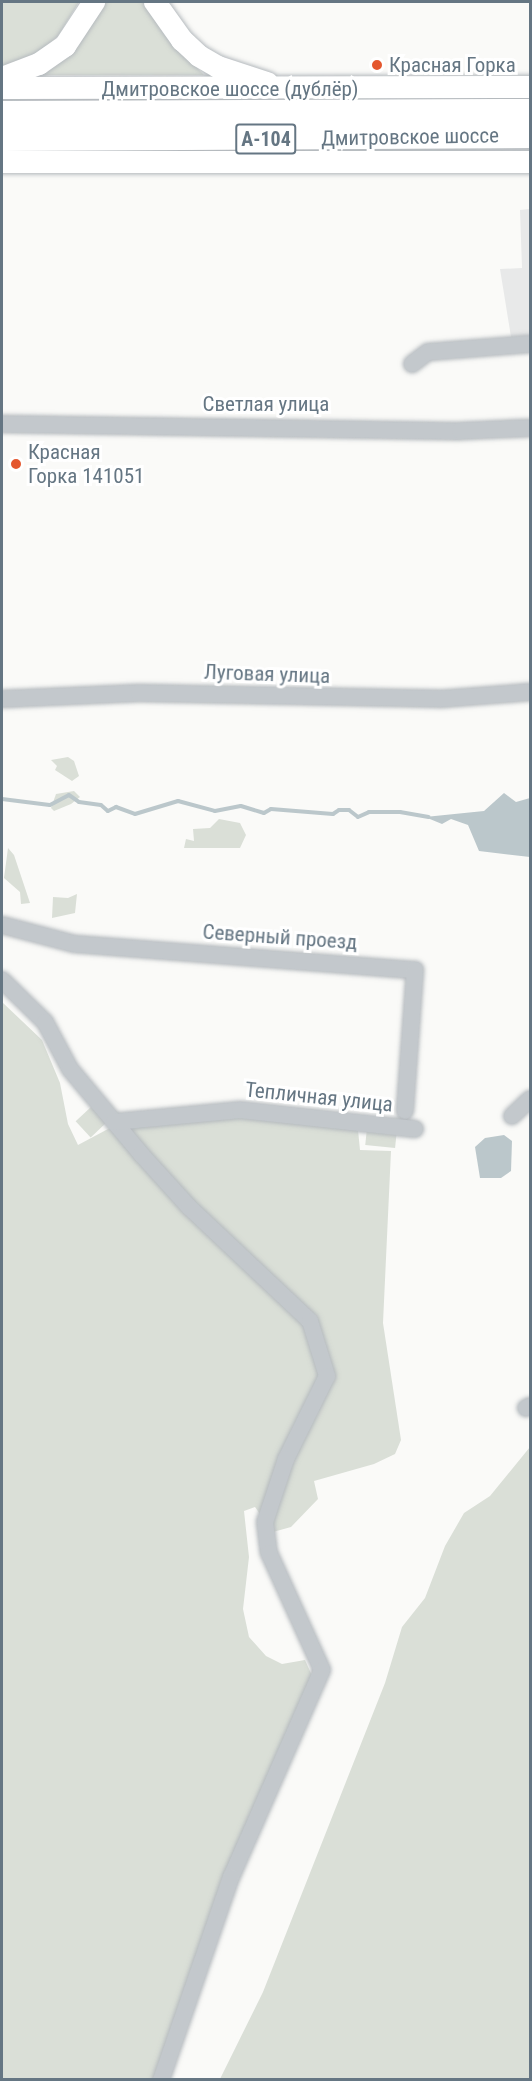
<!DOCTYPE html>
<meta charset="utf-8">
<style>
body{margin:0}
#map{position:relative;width:532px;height:2081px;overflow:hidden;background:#fafaf8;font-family:"Roboto Condensed",sans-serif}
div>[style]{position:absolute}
.built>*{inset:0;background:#e8e9e9}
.green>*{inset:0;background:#dadfd7;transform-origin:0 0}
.water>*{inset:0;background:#bbc7cb}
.stream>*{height:4px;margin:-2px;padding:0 2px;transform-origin:2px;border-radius:2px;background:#bbc7cb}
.roads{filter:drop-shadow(0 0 2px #b5babe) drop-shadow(0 0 2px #b5babe)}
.minor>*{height:16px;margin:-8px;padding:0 8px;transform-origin:8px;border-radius:8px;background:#c3c8cc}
.major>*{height:22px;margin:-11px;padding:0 11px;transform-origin:11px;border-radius:11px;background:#fff}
.highway>*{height:26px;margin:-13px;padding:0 13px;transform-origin:13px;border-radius:13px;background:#fff}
.dots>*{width:16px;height:16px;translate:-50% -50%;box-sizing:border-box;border:3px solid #fff;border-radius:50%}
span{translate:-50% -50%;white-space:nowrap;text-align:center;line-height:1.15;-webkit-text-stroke:6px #fff;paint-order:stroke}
.shield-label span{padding:2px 4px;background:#fff;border:2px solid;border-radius:4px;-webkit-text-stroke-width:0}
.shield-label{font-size:20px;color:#657683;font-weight:700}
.poi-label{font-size:21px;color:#657683}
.left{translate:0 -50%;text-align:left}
.street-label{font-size:21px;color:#657683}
.frame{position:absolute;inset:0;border:3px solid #657683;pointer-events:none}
</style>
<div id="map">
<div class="built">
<div style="clip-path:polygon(530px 209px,530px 336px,511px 337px,500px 269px,522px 268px,520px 210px)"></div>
</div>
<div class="green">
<div style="clip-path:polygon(2px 2px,79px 2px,58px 36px,39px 53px,2px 68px)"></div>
<div style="clip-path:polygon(101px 2px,143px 2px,164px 34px,204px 75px,44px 75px,42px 72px)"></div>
<div style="clip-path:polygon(68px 757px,74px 761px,79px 776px,72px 781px,55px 770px,57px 766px,51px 760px)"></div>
<div style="clip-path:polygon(74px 791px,80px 797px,71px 804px,54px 811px,51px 808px,56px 794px)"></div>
<div style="clip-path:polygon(219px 819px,240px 823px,246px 835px,240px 848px,184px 848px,186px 839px,194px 841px,193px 829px,210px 828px)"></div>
<div style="clip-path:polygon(8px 848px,14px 855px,30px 903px,21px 904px,20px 892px,4px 878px)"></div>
<div style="clip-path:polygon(77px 894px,75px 913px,52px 918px,53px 897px,68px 898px)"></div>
<div style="clip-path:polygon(2px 1002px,42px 1040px,60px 1083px,68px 1124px,78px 1145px,108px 1129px,243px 1116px,358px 1130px,360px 1150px,391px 1151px,383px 1323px,401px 1440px,395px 1454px,374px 1464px,314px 1481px,318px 1499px,291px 1527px,273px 1532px,255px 1507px,244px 1511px,249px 1557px,243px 1609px,249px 1637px,266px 1656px,282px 1664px,305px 1660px,314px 1680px,153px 2079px,2px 2079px)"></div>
<div style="left:91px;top:1107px;width:22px;height:21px;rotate:47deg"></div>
<div style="left:367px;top:1128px;width:30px;height:17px;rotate:6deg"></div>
<div style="clip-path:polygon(530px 1447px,530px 2079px,220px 2079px,263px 1992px,385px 1683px,402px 1627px,425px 1598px,445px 1546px,464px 1513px,490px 1496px)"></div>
</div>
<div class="water">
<div style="clip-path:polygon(504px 793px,516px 802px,530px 798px,530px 857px,479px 851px,468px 825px,451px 819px,442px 824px,425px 817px,484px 811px)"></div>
<div style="clip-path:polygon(504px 1135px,512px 1141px,511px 1171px,501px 1178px,480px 1178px,475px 1147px,485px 1138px)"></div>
</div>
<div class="stream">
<div style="left:2px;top:799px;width:48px;rotate:7.1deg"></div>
<div style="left:50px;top:805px;width:21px;rotate:-28deg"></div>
<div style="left:69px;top:795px;width:12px;rotate:35deg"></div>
<div style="left:79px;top:802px;width:22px;rotate:8deg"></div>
<div style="left:101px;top:805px;width:9px;rotate:41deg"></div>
<div style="left:108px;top:811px;width:9px;rotate:-27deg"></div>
<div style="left:116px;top:807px;width:20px;rotate:20deg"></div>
<div style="left:135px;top:814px;width:45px;rotate:-16.8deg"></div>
<div style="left:178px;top:801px;width:38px;rotate:15deg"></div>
<div style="left:215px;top:811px;width:26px;rotate:-11deg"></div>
<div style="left:241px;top:806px;width:24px;rotate:17deg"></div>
<div style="left:264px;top:813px;width:8px;rotate:-30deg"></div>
<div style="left:271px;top:809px;width:62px;rotate:4.6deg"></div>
<div style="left:333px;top:814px;width:7px;rotate:-34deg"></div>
<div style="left:339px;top:810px;width:10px"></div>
<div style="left:349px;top:810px;width:11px;rotate:38deg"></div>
<div style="left:358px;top:817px;width:12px;rotate:-24deg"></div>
<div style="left:369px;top:812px;width:31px"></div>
<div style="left:400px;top:812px;width:29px;rotate:10deg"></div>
</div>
<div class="roads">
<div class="minor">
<div style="left:412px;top:364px;width:20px;rotate:-37deg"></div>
<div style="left:428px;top:352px;width:102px;rotate:-4.5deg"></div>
<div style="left:2px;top:424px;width:458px;rotate:0.9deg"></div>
<div style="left:460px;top:431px;width:70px;rotate:-2.5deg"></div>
<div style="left:2px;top:699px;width:137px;rotate:-2.5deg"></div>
<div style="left:139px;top:693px;width:301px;rotate:1.1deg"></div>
<div style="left:440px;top:699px;width:90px;rotate:-4.4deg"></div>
<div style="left:2px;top:925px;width:75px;rotate:14.6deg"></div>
<div style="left:75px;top:944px;width:341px;rotate:4.4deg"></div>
<div style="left:415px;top:970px;width:141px;rotate:94.1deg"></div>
<div style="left:2px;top:980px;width:60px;rotate:44.3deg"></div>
<div style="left:45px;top:1022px;width:53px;rotate:62deg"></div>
<div style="left:70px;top:1069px;width:111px;rotate:50.1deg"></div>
<div style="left:141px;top:1154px;width:72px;rotate:47.8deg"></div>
<div style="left:189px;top:1207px;width:166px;rotate:43.3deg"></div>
<div style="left:310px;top:1321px;width:58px;rotate:72.8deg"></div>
<div style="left:327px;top:1376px;width:93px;rotate:116.3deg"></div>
<div style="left:286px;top:1459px;width:66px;rotate:108.4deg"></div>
<div style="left:265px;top:1522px;width:31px;rotate:83deg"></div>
<div style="left:269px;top:1553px;width:128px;rotate:65.6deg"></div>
<div style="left:322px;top:1670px;width:226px;rotate:113.7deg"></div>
<div style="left:231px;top:1877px;width:215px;rotate:109deg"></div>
<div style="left:512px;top:1116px;width:25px;rotate:-43deg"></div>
<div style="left:114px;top:1122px;width:127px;rotate:-5.4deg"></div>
<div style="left:240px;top:1110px;width:176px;rotate:6.2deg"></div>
<div style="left:526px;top:1408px;width:4px;rotate:-27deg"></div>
</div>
<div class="major">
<div style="left:155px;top:2px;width:47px;rotate:54.6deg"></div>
<div style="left:182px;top:40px;width:23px;rotate:43deg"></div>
<div style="left:199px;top:56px;width:22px;rotate:30deg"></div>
<div style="left:218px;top:67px;width:52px;rotate:18.1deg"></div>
<div style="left:2px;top:78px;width:40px;rotate:-21deg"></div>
<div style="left:39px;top:64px;width:32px;rotate:-35deg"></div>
<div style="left:65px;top:46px;width:53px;rotate:-56.6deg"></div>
<div style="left:2px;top:88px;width:528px;rotate:-0.11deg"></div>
<div style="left:2px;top:162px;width:528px"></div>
</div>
<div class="highway">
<div style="left:2px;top:114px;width:528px;rotate:-0.22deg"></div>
<div style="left:2px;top:138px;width:528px;rotate:-0.33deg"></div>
</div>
</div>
<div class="dots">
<div style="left:377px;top:65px;background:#e4572e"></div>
<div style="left:16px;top:464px;background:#e4572e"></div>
</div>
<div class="shield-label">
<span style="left:266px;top:139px">А-104</span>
</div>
<div class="poi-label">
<span class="left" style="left:389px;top:65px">Красная Горка</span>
<span class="left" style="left:28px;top:464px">Красная<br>Горка 141051</span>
</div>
<div class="street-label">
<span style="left:230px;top:89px">Дмитровское шоссе (дублёр)</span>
<span style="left:410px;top:137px;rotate:-1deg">Дмитровское шоссе</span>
<span style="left:266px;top:404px">Светлая улица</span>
<span style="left:267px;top:674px;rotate:2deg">Луговая улица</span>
<span style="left:280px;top:937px;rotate:4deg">Северный проезд</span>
<span style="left:319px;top:1097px;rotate:6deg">Тепличная улица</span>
</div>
<div class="frame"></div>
</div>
